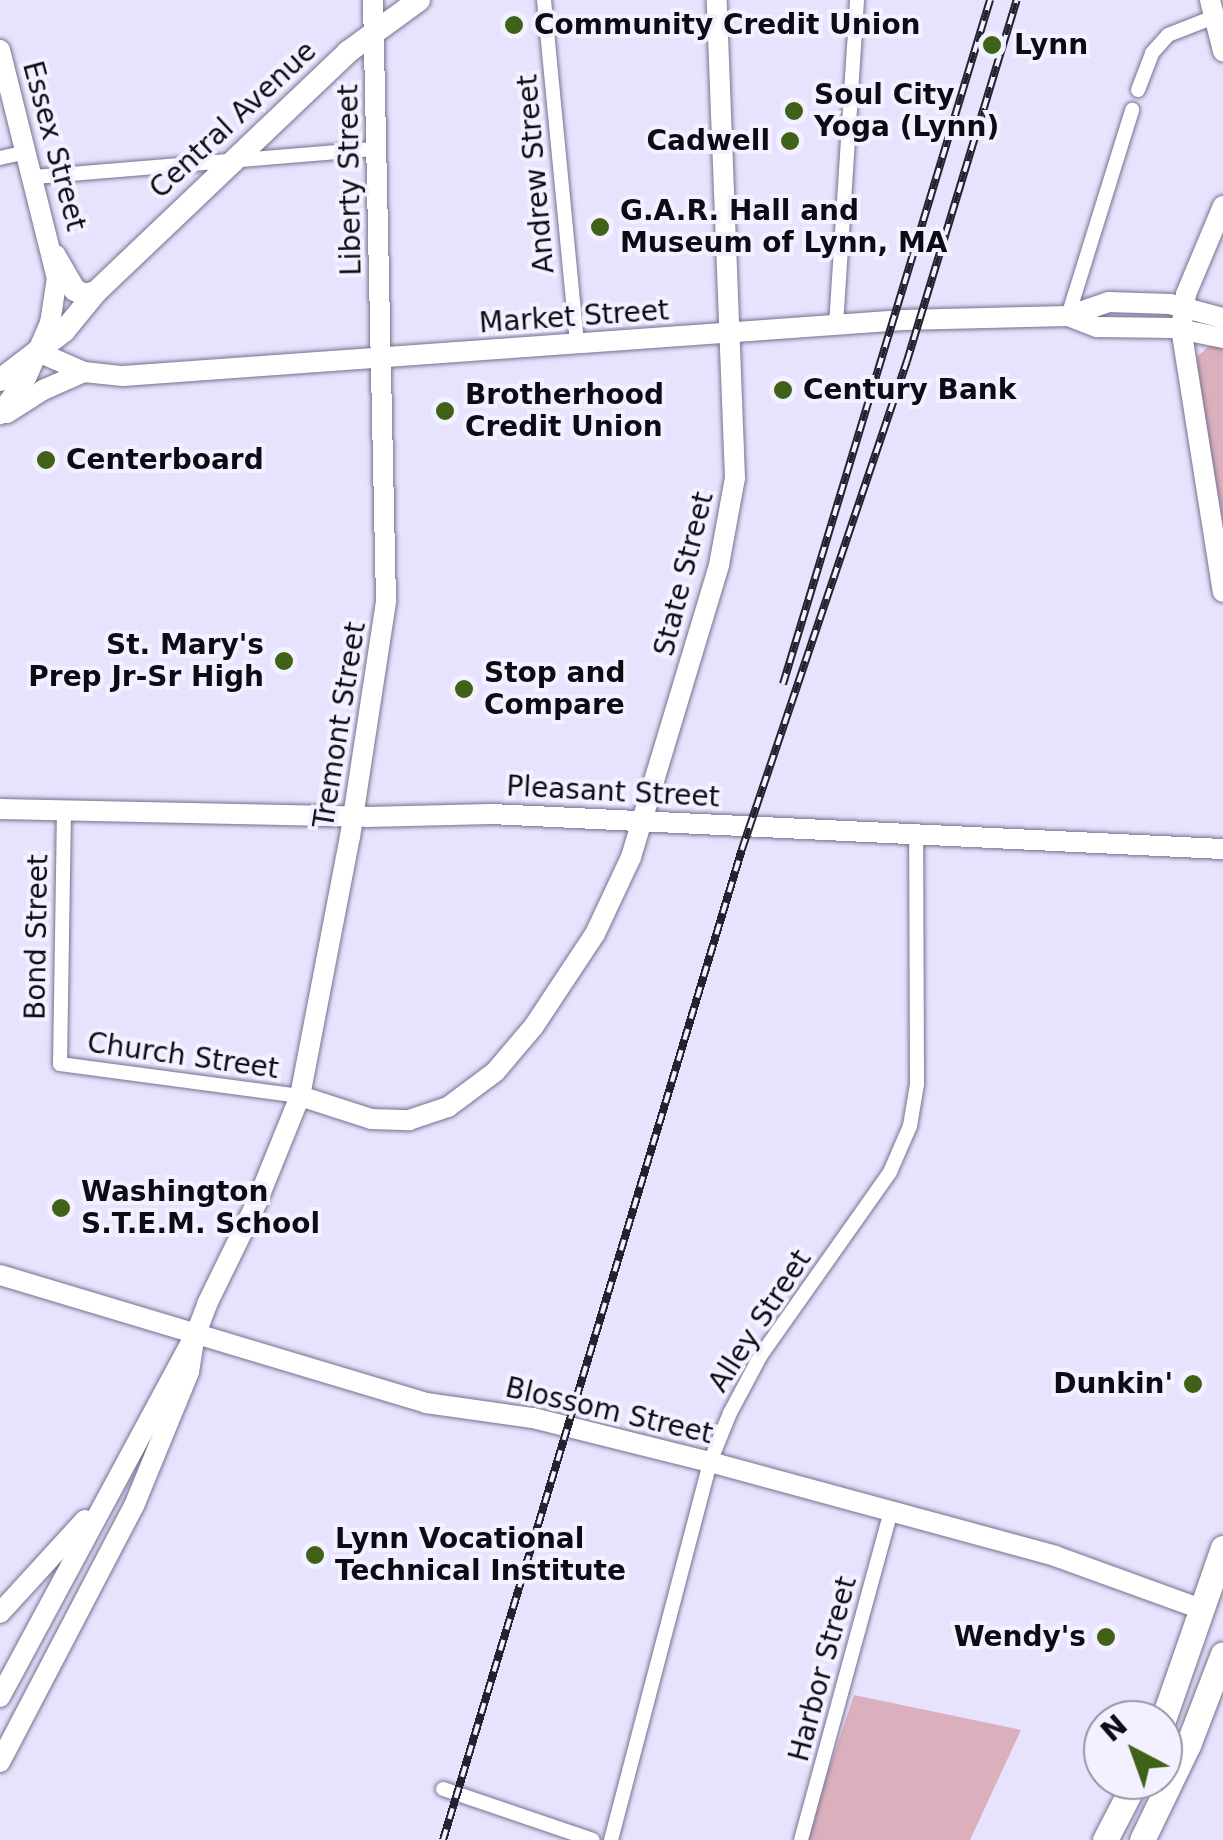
<!DOCTYPE html>
<style>
body{margin:0}
#map{position:relative;width:1223px;height:1840px;overflow:hidden;background:#e7e2fd;font-family:"DejaVu Sans",sans-serif}
div>[style]{position:absolute}
.green>*{inset:0;background:#dbb0bc}
.roads{filter:drop-shadow(0 0 2px #77708f) drop-shadow(0 0 2px #77708f)}
.street>*{height:14px;margin:-7px;padding:0 7px;transform-origin:7px;border-radius:7px;background:#fff}
.secondary>*{height:20px;margin:-10px;padding:0 10px;transform-origin:10px;border-radius:10px;background:#fff}
.primary>*{height:22px;margin:-11px;padding:0 11px;transform-origin:11px;border-radius:11px;background:#fff}
.highway>*{height:25px;margin:-12.5px;padding:0 12.5px;transform-origin:12.5px;border-radius:12.5px;background:#fff}
.rail>*{height:8px;margin-top:-4px;transform-origin:0;background:repeating-linear-gradient(90deg,#f3f1ff 0 11px,#24222f 0 22px);box-sizing:border-box;border-block:2px solid #24222f}
.dots>*{width:28px;height:28px;translate:-50% -50%;box-sizing:border-box;border:5px solid #f3f1ff;border-radius:50%}
span{translate:-50% -50%;white-space:nowrap;text-align:center;line-height:1.15;-webkit-text-stroke:8px #f3f1ff;paint-order:stroke}
.poi-label{font-size:28px;color:#0d0b16;font-weight:700}
.left{translate:0 -50%;text-align:left}
.right{translate:-100% -50%;text-align:right}
.street-label{font-size:28px;color:#0d0b16}
.north{position:absolute;left:1083px;top:1700px;width:100px;height:100px;box-sizing:border-box;background:#f3f1ff;border:2px solid #9795a2;border-radius:50%;rotate:319deg;font-size:28px;font-weight:700;line-height:40px;text-align:center;color:#0d0b16}
.north::after{content:'';display:block;margin:auto;width:35px;height:45px;background:#3f6118;clip-path:polygon(50% 0,100% 100%,50% 72%,0 100%)}
</style>
<div id="map">
<div class="green">
<div style="clip-path:polygon(1209px 346px,1223px 347px,1223px 521px,1196px 367px,1198px 356px)"></div>
<div style="clip-path:polygon(854px 1695px,1021px 1730px,970px 1840px,805px 1840px)"></div>
</div>
<div class="roads">
<div class="street">
<div style="left:544px;top:0;width:346px;rotate:84.5deg"></div>
<div style="left:1138px;top:90px;width:40px;rotate:-69deg"></div>
<div style="left:1152px;top:53px;width:24px;rotate:-48deg"></div>
<div style="left:1168px;top:35px;width:49px;rotate:-21.4deg"></div>
<div style="left:0;top:158px;width:28px;rotate:-13deg"></div>
<div style="left:34px;top:177px;width:344px;rotate:-4.7deg"></div>
<div style="left:1068px;top:316px;width:216px;rotate:-72.7deg"></div>
<div style="left:836px;top:325px;width:326px;rotate:-86.3deg"></div>
<div style="left:64px;top:810px;width:254px;rotate:90.9deg"></div>
<div style="left:60px;top:1064px;width:242px;rotate:7.6deg"></div>
<div style="left:443px;top:1789px;width:158px;rotate:18.8deg"></div>
<div style="left:611px;top:1840px;width:391px;rotate:-75.3deg"></div>
<div style="left:710px;top:1462px;width:53px;rotate:-67.8deg"></div>
<div style="left:730px;top:1413px;width:66px;rotate:-61.9deg"></div>
<div style="left:761px;top:1355px;width:224px;rotate:-54.8deg"></div>
<div style="left:890px;top:1172px;width:50px;rotate:-66.5deg"></div>
<div style="left:910px;top:1126px;width:43px;rotate:-80.5deg"></div>
<div style="left:917px;top:1084px;width:250px;rotate:-90.2deg"></div>
<div style="left:801px;top:1840px;width:341px;rotate:-74.7deg"></div>
</div>
<div class="secondary">
<div style="left:1210px;top:0;width:53px;rotate:75.7deg"></div>
<div style="left:0;top:50px;width:235px;rotate:76deg"></div>
<div style="left:57px;top:278px;width:46px;rotate:98.8deg"></div>
<div style="left:50px;top:323px;width:58px;rotate:113.5deg"></div>
<div style="left:27px;top:376px;width:47px;rotate:125.4deg"></div>
<div style="left:1223px;top:206px;width:95px;rotate:112.8deg"></div>
<div style="left:1186px;top:294px;width:34px;rotate:98deg"></div>
<div style="left:1181px;top:328px;width:267px;rotate:81deg"></div>
<div style="left:1068px;top:316px;width:31px;rotate:21deg"></div>
<div style="left:1097px;top:327px;width:77px;rotate:0.7deg"></div>
<div style="left:1174px;top:328px;width:50px;rotate:11.5deg"></div>
<div style="left:36px;top:351px;width:52px;rotate:23.6deg"></div>
<div style="left:84px;top:372px;width:39px;rotate:6deg"></div>
<div style="left:123px;top:376px;width:782px;rotate:-4.11deg"></div>
<div style="left:903px;top:320px;width:165px;rotate:-1.4deg"></div>
<div style="left:1068px;top:316px;width:43px;rotate:-18.9deg"></div>
<div style="left:1109px;top:302px;width:61px;rotate:1.9deg"></div>
<div style="left:1170px;top:304px;width:55px;rotate:14.8deg"></div>
<div style="left:7px;top:413px;width:43px;rotate:-32.6deg"></div>
<div style="left:43px;top:390px;width:45px;rotate:-23.7deg"></div>
<div style="left:0;top:809px;width:367px;rotate:1.2deg"></div>
<div style="left:367px;top:817px;width:124px;rotate:-1.4deg"></div>
<div style="left:491px;top:814px;width:733px;rotate:2.74deg"></div>
<div style="left:300px;top:1096px;width:75px;rotate:17.9deg"></div>
<div style="left:371px;top:1119px;width:38px;rotate:2deg"></div>
<div style="left:409px;top:1120px;width:41px;rotate:-18.4deg"></div>
<div style="left:448px;top:1107px;width:59px;rotate:-36.7deg"></div>
<div style="left:495px;top:1072px;width:60px;rotate:-49.7deg"></div>
<div style="left:534px;top:1026px;width:110px;rotate:-56.5deg"></div>
<div style="left:595px;top:934px;width:85px;rotate:-64.9deg"></div>
<div style="left:631px;top:857px;width:305px;rotate:-73.2deg"></div>
<div style="left:719px;top:565px;width:88px;rotate:-79.6deg"></div>
<div style="left:735px;top:478px;width:478px;rotate:-92.2deg"></div>
<div style="left:0;top:1275px;width:445px;rotate:16.7deg"></div>
<div style="left:426px;top:1403px;width:108px;rotate:8deg"></div>
<div style="left:533px;top:1418px;width:182px;rotate:14deg"></div>
<div style="left:710px;top:1462px;width:358px;rotate:15.2deg"></div>
<div style="left:1055px;top:1556px;width:158px;rotate:19.9deg"></div>
<div style="left:0;top:1613px;width:126px;rotate:-47.6deg"></div>
<div style="left:0;top:1697px;width:403px;rotate:-61.7deg"></div>
<div style="left:0;top:1762px;width:289px;rotate:-62.4deg"></div>
<div style="left:134px;top:1506px;width:145px;rotate:-67.7deg"></div>
<div style="left:189px;top:1372px;width:36px;rotate:-81deg"></div>
<div style="left:195px;top:1336px;width:34px;rotate:-69deg"></div>
<div style="left:207px;top:1304px;width:114px;rotate:-63.9deg"></div>
<div style="left:257px;top:1202px;width:114px;rotate:-67.9deg"></div>
<div style="left:300px;top:1096px;width:264px;rotate:-79.1deg"></div>
<div style="left:350px;top:837px;width:239px;rotate:-81.3deg"></div>
<div style="left:386px;top:601px;width:601px;rotate:-91.24deg"></div>
</div>
<div class="primary">
<div style="left:55px;top:256px;width:39px;rotate:60deg"></div>
<div style="left:75px;top:290px;width:11px;rotate:27deg"></div>
<div style="left:85px;top:295px;width:11px;rotate:-15deg"></div>
<div style="left:0;top:380px;width:81px;rotate:-37.4deg"></div>
<div style="left:64px;top:331px;width:50px;rotate:-50.6deg"></div>
<div style="left:96px;top:292px;width:348px;rotate:-43.6deg"></div>
<div style="left:348px;top:52px;width:88px;rotate:-36.2deg"></div>
</div>
<div class="highway">
<div style="left:1163px;top:1720px;width:182px;rotate:-70.8deg"></div>
<div style="left:1105px;top:1840px;width:68px;rotate:-62.7deg"></div>
<div style="left:1142px;top:1840px;width:106px;rotate:-64.2deg"></div>
<div style="left:1188px;top:1745px;width:97px;rotate:-69deg"></div>
</div>
</div>
<div class="rail">
<div style="left:783px;top:684px;width:715px;rotate:-73.16deg"></div>
<div style="left:443px;top:1840px;width:1035px;rotate:-73.21deg"></div>
<div style="left:742px;top:849px;width:515px;rotate:-71.32deg"></div>
<div style="left:907px;top:361px;width:377px;rotate:-73.1deg"></div>
</div>
<div class="dots">
<div style="left:514px;top:25px;background:#3f6118"></div>
<div style="left:992px;top:45px;background:#3f6118"></div>
<div style="left:794px;top:111px;background:#3f6118"></div>
<div style="left:790px;top:141px;background:#3f6118"></div>
<div style="left:600px;top:227px;background:#3f6118"></div>
<div style="left:783px;top:390px;background:#3f6118"></div>
<div style="left:445px;top:411px;background:#3f6118"></div>
<div style="left:46px;top:460px;background:#3f6118"></div>
<div style="left:284px;top:661px;background:#3f6118"></div>
<div style="left:464px;top:689px;background:#3f6118"></div>
<div style="left:61px;top:1208px;background:#3f6118"></div>
<div style="left:1193px;top:1384px;background:#3f6118"></div>
<div style="left:315px;top:1555px;background:#3f6118"></div>
<div style="left:1106px;top:1637px;background:#3f6118"></div>
</div>
<div class="poi-label">
<span class="left" style="left:534px;top:25px">Community Credit Union</span>
<span class="left" style="left:1014px;top:45px">Lynn</span>
<span class="left" style="left:814px;top:111px">Soul City<br>Yoga (Lynn)</span>
<span class="right" style="left:770px;top:141px">Cadwell</span>
<span class="left" style="left:620px;top:227px">G.A.R. Hall and<br>Museum of Lynn, MA</span>
<span class="left" style="left:803px;top:390px">Century Bank</span>
<span class="left" style="left:465px;top:411px">Brotherhood<br>Credit Union</span>
<span class="left" style="left:66px;top:460px">Centerboard</span>
<span class="right" style="left:264px;top:661px">St. Mary's<br>Prep Jr-Sr High</span>
<span class="left" style="left:484px;top:689px">Stop and<br>Compare</span>
<span class="left" style="left:81px;top:1208px">Washington<br>S.T.E.M. School</span>
<span class="right" style="left:1173px;top:1384px">Dunkin'</span>
<span class="left" style="left:335px;top:1555px">Lynn Vocational<br>Technical Institute</span>
<span class="right" style="left:1086px;top:1637px">Wendy's</span>
</div>
<div class="street-label">
<span style="left:233px;top:120px;rotate:-43deg">Central Avenue</span>
<span style="left:54px;top:146px;rotate:75deg">Essex Street</span>
<span style="left:536px;top:174px;rotate:-95deg">Andrew Street</span>
<span style="left:350px;top:180px;rotate:-91deg">Liberty Street</span>
<span style="left:574px;top:317px;rotate:-4deg">Market Street</span>
<span style="left:684px;top:574px;rotate:-76deg">State Street</span>
<span style="left:340px;top:725px;rotate:-81deg">Tremont Street</span>
<span style="left:613px;top:792px;rotate:3deg">Pleasant Street</span>
<span style="left:37px;top:937px;rotate:-89deg">Bond Street</span>
<span style="left:183px;top:1056px;rotate:8deg">Church Street</span>
<span style="left:760px;top:1321px;rotate:-57deg">Alley Street</span>
<span style="left:609px;top:1411px;rotate:13deg">Blossom Street</span>
<span style="left:823px;top:1669px;rotate:-75deg">Harbor Street</span>
</div>
<div class="north">N</div>
</div>
